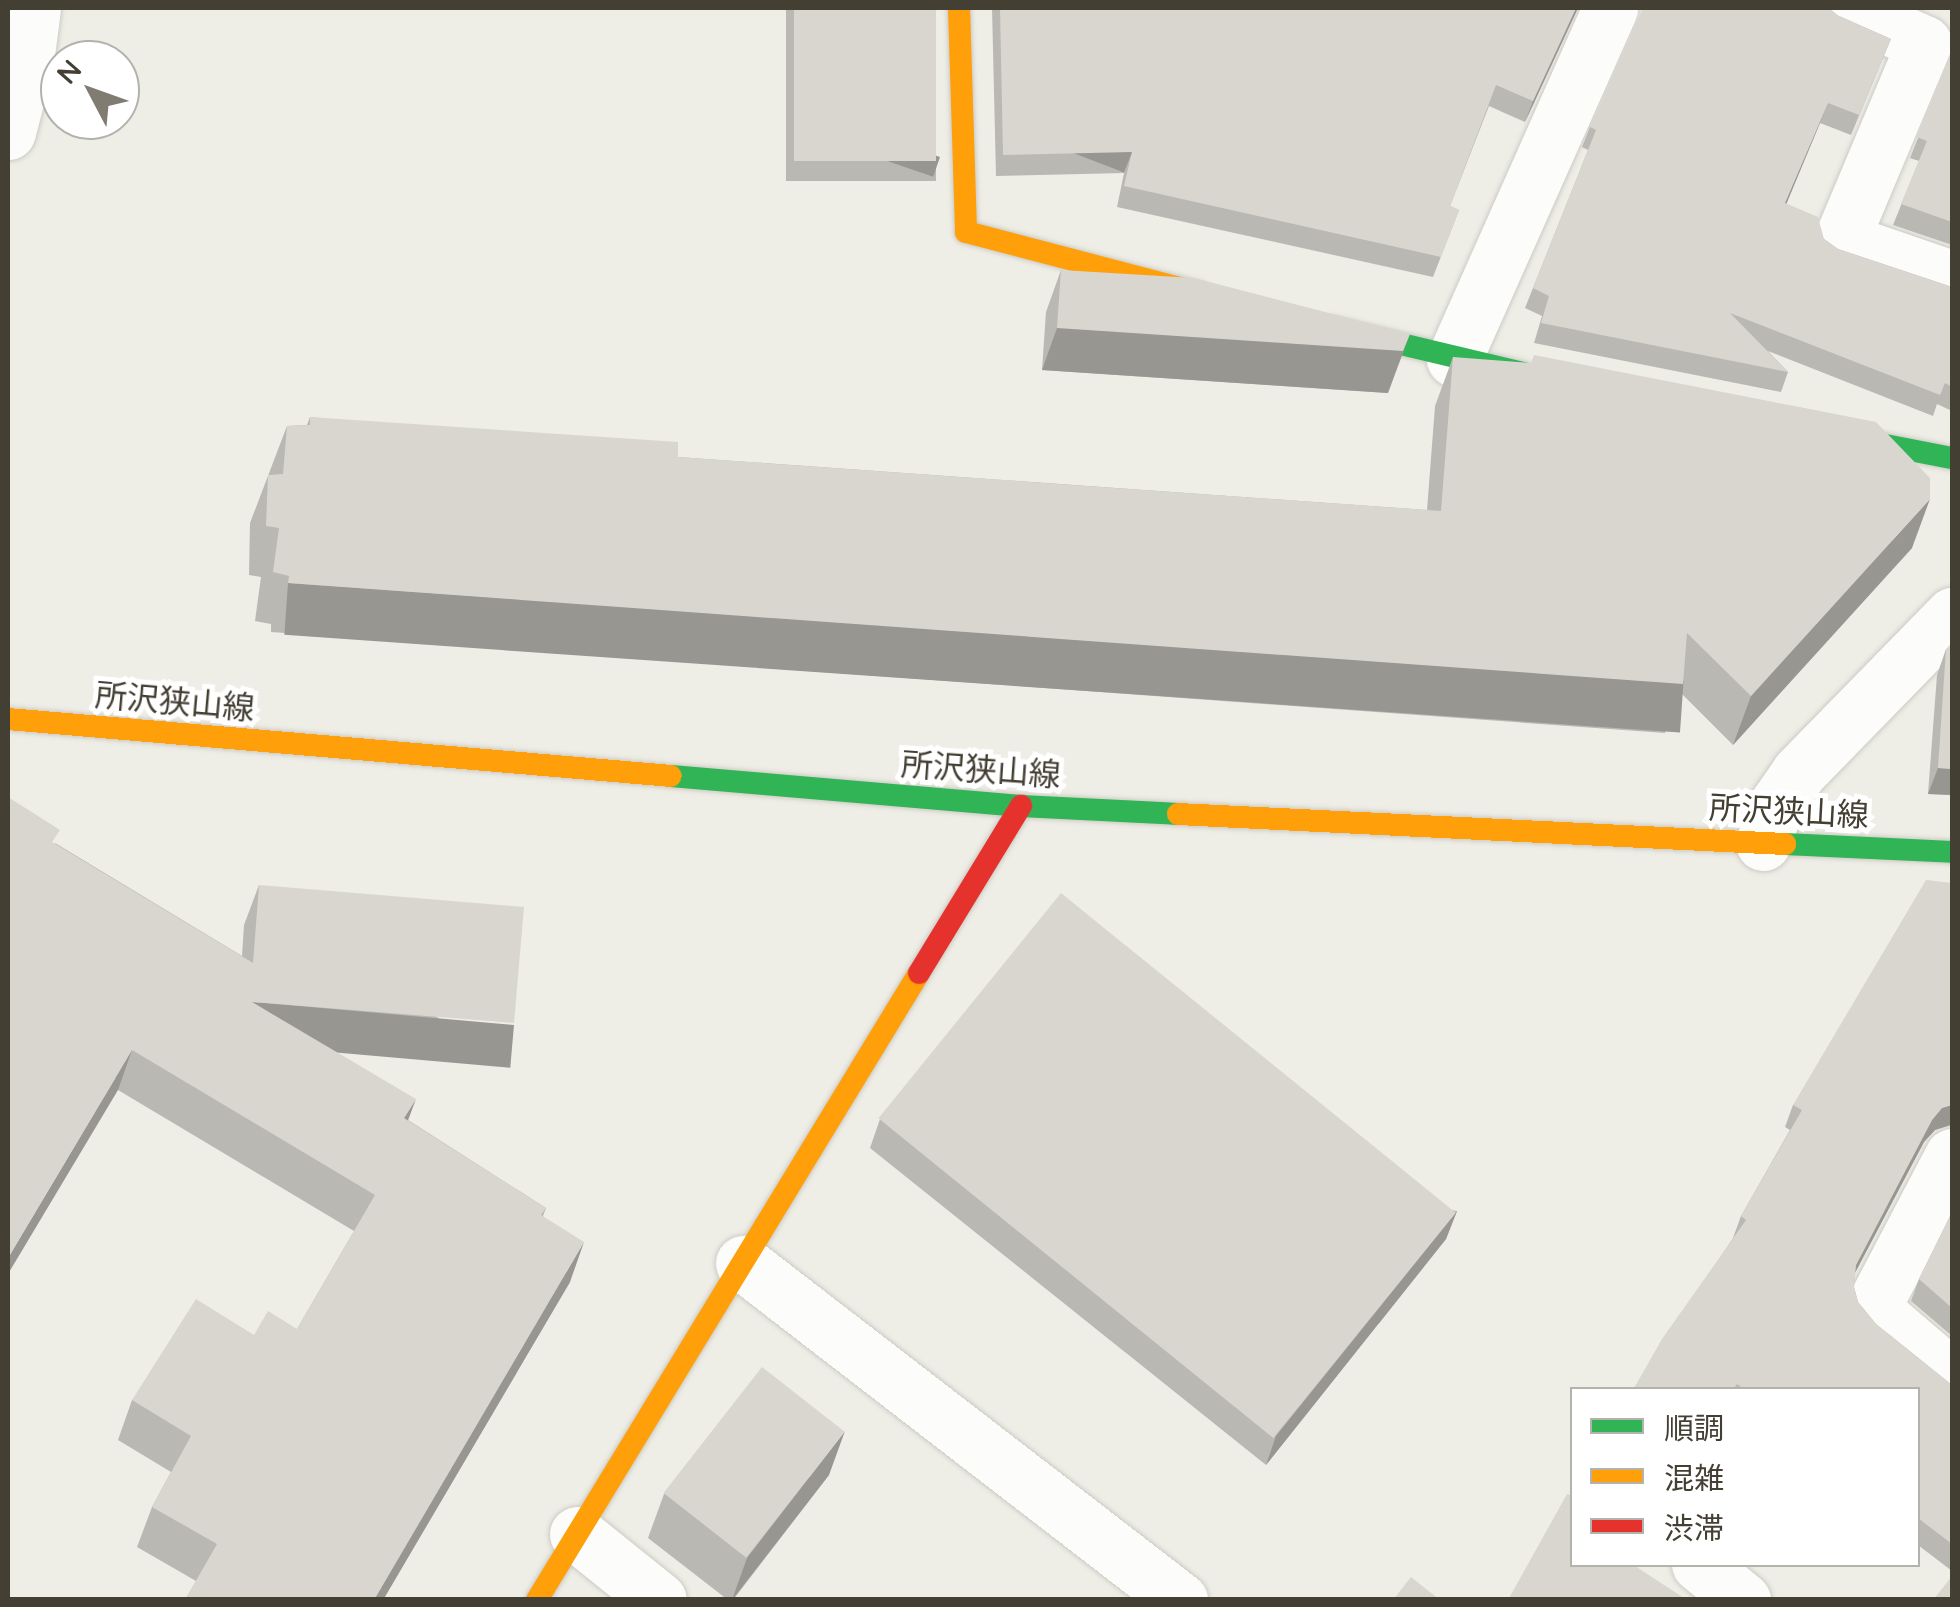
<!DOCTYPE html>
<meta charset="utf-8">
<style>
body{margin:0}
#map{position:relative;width:1960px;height:1607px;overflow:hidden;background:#eeede6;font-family:Quicksand,"Noto Sans JP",sans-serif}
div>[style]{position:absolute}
.roads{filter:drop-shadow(0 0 2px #cccbc4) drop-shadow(0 0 2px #cccbc4)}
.street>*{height:55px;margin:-27.5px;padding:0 27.5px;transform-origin:27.5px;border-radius:27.5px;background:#fcfcfb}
.fast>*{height:22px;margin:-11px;padding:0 11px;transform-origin:11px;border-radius:11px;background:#30b455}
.slow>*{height:22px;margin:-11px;padding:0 11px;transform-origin:11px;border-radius:11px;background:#ff9f0a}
.jam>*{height:22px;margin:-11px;padding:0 11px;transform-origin:11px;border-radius:11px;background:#e5322d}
.wall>*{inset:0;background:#bab8b2;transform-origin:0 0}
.shaded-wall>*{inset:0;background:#979691;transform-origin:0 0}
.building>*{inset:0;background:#d8d6cf;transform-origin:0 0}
span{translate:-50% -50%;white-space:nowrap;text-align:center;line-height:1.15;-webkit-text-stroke:10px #fff;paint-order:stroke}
.street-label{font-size:32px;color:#443f33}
.frame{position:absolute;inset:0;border:10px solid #443f33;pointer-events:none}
.legend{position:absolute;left:1570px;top:1387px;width:350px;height:180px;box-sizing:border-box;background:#fff;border:2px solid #b4b2ad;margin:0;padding:12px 18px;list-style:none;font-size:30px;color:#443f33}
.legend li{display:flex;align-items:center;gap:20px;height:50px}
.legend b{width:50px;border:2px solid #b4b2ad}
.north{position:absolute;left:40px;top:40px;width:100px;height:100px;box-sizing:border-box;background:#fff;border:2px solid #b4b2ad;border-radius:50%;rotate:311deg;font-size:28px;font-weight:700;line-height:40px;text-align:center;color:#443f33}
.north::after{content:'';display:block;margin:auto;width:35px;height:45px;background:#807c72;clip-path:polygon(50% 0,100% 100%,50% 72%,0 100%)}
</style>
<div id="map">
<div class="roads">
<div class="street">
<div style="left:1845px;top:8px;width:86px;rotate:23.9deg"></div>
<div style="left:1924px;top:43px;width:214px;rotate:112.8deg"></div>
<div style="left:1841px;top:240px;width:117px;rotate:18.9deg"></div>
<div style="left:8px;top:132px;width:72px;rotate:-75.6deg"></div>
<div style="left:26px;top:62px;width:54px;rotate:-82.6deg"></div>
<div style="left:1454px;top:359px;width:384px;rotate:-66deg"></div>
<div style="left:1763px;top:843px;width:40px;rotate:-71.1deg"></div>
<div style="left:1776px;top:805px;width:39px;rotate:-55deg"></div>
<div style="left:1798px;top:773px;width:221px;rotate:-45.7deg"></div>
<div style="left:1952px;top:1156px;width:164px;rotate:117.7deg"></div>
<div style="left:1876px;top:1301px;width:14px;rotate:73deg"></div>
<div style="left:1880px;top:1314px;width:14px;rotate:45deg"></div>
<div style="left:1890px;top:1324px;width:82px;rotate:40.5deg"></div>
<div style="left:743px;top:1263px;width:552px;rotate:37.64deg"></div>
<div style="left:577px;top:1534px;width:105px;rotate:38.8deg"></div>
<div style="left:1699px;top:1564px;width:57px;rotate:39.3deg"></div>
</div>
<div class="fast">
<div style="left:1334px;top:328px;width:194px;rotate:13.4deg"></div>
<div style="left:1828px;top:434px;width:126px;rotate:11deg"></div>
<div style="left:671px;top:776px;width:351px;rotate:4.9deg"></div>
<div style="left:1021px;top:806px;width:157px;rotate:2.9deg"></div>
<div style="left:1785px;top:844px;width:167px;rotate:2.7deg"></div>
</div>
<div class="slow">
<div style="left:959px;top:8px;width:224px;rotate:88.2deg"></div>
<div style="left:966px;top:232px;width:240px;rotate:14.7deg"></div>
<div style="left:8px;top:719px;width:665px;rotate:4.91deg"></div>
<div style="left:1178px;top:814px;width:608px;rotate:2.83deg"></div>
<div style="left:537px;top:1600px;width:734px;rotate:-58.65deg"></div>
</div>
<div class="jam">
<div style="left:919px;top:973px;width:196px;rotate:-58.6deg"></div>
</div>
</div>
<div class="wall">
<div style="left:786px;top:8px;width:150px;height:173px"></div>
<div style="clip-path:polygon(992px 8px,1578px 8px,1525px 122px,1489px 106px,1450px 206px,1459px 210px,1433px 277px,1117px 207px,1124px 173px,996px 176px)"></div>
<div style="clip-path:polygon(1839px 16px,1891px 39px,1851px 135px,1820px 123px,1786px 204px,1824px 239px,1838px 249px,1952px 287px,1952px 411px,1937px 404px,1933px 416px,1768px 351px,1788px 372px,1781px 392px,1534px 343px,1542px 316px,1525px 308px,1588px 150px,1582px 147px,1590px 127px)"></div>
<div style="clip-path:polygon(1952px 53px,1952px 245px,1893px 225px,1919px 161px,1910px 158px)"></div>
<div style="clip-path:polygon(1061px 270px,1388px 393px,1042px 370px,1046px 312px)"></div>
<div style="clip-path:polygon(1453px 357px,1912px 548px,1733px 745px,1680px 692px,1665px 733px,271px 632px,271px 624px,255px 621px,261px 577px,249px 575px,250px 523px,287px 426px,307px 425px,310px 417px,678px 457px,1427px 510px,1435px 406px)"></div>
<div style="clip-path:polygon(1946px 649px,1952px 795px,1928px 794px,1937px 675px)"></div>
<div style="clip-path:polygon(55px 843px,242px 956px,244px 925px,259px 885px,499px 1063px,333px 1049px,408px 1120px,546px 1208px,543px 1216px,570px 1282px,383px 1600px,185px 1600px,196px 1581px,137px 1547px,152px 1507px,171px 1472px,118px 1440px,132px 1400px,254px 1335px,297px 1329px,354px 1231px,118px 1090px)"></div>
<div style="clip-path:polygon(1952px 883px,1952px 1125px,1935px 1130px,1924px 1142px,1855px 1273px,1854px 1287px,1858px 1302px,1876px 1324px,1952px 1385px,1952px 1571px,1918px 1545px,1918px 1390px,1633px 1390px,1733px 1238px,1741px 1216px,1790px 1130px,1785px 1127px,1793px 1105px)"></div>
<div style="clip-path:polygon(880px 1119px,1457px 1211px,1446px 1239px,1266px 1465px,870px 1148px)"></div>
<div style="clip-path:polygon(1952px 1212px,1952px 1336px,1911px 1301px,1919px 1279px)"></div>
<div style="clip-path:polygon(829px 1475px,733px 1600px,728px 1600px,648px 1538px,664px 1494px)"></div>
</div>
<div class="shaded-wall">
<div style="clip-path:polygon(1576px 8px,1578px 8px,1525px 122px,1533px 101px)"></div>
<div style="clip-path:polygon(1828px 103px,1820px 123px,1778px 224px,1785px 203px)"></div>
<div style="left:1132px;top:152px;width:22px;height:129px;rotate:111deg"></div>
<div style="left:940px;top:157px;width:21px;height:141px;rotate:109deg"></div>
<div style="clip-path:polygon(1057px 328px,1410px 334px,1388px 393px,1042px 370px)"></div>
<div style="clip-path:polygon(1930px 499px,1912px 548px,1733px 745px,1751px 696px)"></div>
<div style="left:288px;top:583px;width:1399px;height:52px;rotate:4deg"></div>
<div style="clip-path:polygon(1938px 768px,1952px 769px,1952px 795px,1928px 794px)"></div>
<div style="left:252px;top:1002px;width:263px;height:43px;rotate:5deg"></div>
<div style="clip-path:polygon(132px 1050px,118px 1090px,8px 1274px,8px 1258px)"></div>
<div style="clip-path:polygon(416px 1099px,401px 1139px,404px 1118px)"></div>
<div style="clip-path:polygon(1952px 1105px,1952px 1117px,1950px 1125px,1935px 1130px,1924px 1142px,1848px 1286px,1856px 1265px,1932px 1120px,1942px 1108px)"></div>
<div style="clip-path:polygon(1457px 1211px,1446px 1239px,1266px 1465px,1276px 1436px)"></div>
<div style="clip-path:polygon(584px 1242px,570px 1282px,383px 1600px,374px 1600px)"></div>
<div style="clip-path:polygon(845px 1431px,829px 1475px,732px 1600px,747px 1558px)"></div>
</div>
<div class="building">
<div style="left:794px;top:8px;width:142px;height:153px"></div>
<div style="clip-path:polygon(1000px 8px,1576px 8px,1533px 101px,1496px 85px,1450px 206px,1459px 210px,1441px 257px,1124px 186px,1132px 152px,1003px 155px)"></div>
<div style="clip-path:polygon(1643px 8px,1829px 8px,1839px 16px,1891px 39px,1859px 115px,1828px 103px,1785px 203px,1818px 217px,1824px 239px,1838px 249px,1952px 287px,1952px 387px,1945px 383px,1940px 395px,1730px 313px,1788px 372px,1541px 323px,1549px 296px,1533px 288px,1596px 130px,1590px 127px)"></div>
<div style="clip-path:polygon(1952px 53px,1952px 222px,1901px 204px,1927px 141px,1917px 137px)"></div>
<div style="clip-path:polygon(1061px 270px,1194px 278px,1410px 334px,1403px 351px,1057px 328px)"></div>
<div style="clip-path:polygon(1534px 355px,1876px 422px,1930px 478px,1930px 499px,1751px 696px,1687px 633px,1683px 684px,288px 583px,289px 576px,273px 572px,279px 528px,266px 526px,268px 475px,283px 474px,287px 426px,310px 425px,310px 417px,678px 442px,678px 457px,1441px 511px,1453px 357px,1531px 363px)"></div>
<div style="clip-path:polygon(1952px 643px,1952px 769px,1938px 768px,1946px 649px)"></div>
<div style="clip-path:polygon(8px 797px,60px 830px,52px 842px,253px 963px,259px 885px,524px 907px,514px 1023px,252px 1002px,416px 1099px,404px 1118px,546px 1208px,541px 1215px,584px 1242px,374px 1600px,185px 1600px,217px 1544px,152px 1507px,191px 1436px,132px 1400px,196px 1299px,254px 1335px,268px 1311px,297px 1329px,375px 1195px,132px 1050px,8px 1258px)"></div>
<div style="clip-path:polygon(1926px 880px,1952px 883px,1952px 1105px,1942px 1108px,1932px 1120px,1856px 1265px,1854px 1287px,1858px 1302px,1876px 1324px,1952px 1385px,1952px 1544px,1918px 1518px,1918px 1390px,1745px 1390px,1737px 1384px,1733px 1390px,1633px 1390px,1662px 1339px,1746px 1220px,1741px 1216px,1802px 1110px,1793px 1105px)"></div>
<div style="left:1061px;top:893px;width:508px;height:290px;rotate:39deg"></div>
<div style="clip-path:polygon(1952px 1212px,1952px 1308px,1919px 1279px)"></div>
<div style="left:762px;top:1367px;width:105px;height:160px;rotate:38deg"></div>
<div style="clip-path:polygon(1572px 1491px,1572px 1564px,1632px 1564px,1687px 1600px,1508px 1600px,1567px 1494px,1570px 1495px)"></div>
<div style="clip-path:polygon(1952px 1576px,1952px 1600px,1933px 1600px)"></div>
<div style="clip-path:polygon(1411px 1577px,1440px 1600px,1393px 1600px)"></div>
</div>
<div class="street-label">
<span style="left:175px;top:701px;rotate:5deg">所沢狭山線</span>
<span style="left:981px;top:769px;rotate:4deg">所沢狭山線</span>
<span style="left:1789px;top:811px;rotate:3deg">所沢狭山線</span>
</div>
<div class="frame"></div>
<ul class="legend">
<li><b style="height:12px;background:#30b455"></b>順調</li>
<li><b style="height:12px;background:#ff9f0a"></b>混雑</li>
<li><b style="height:12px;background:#e5322d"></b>渋滞</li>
</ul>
<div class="north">N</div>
</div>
